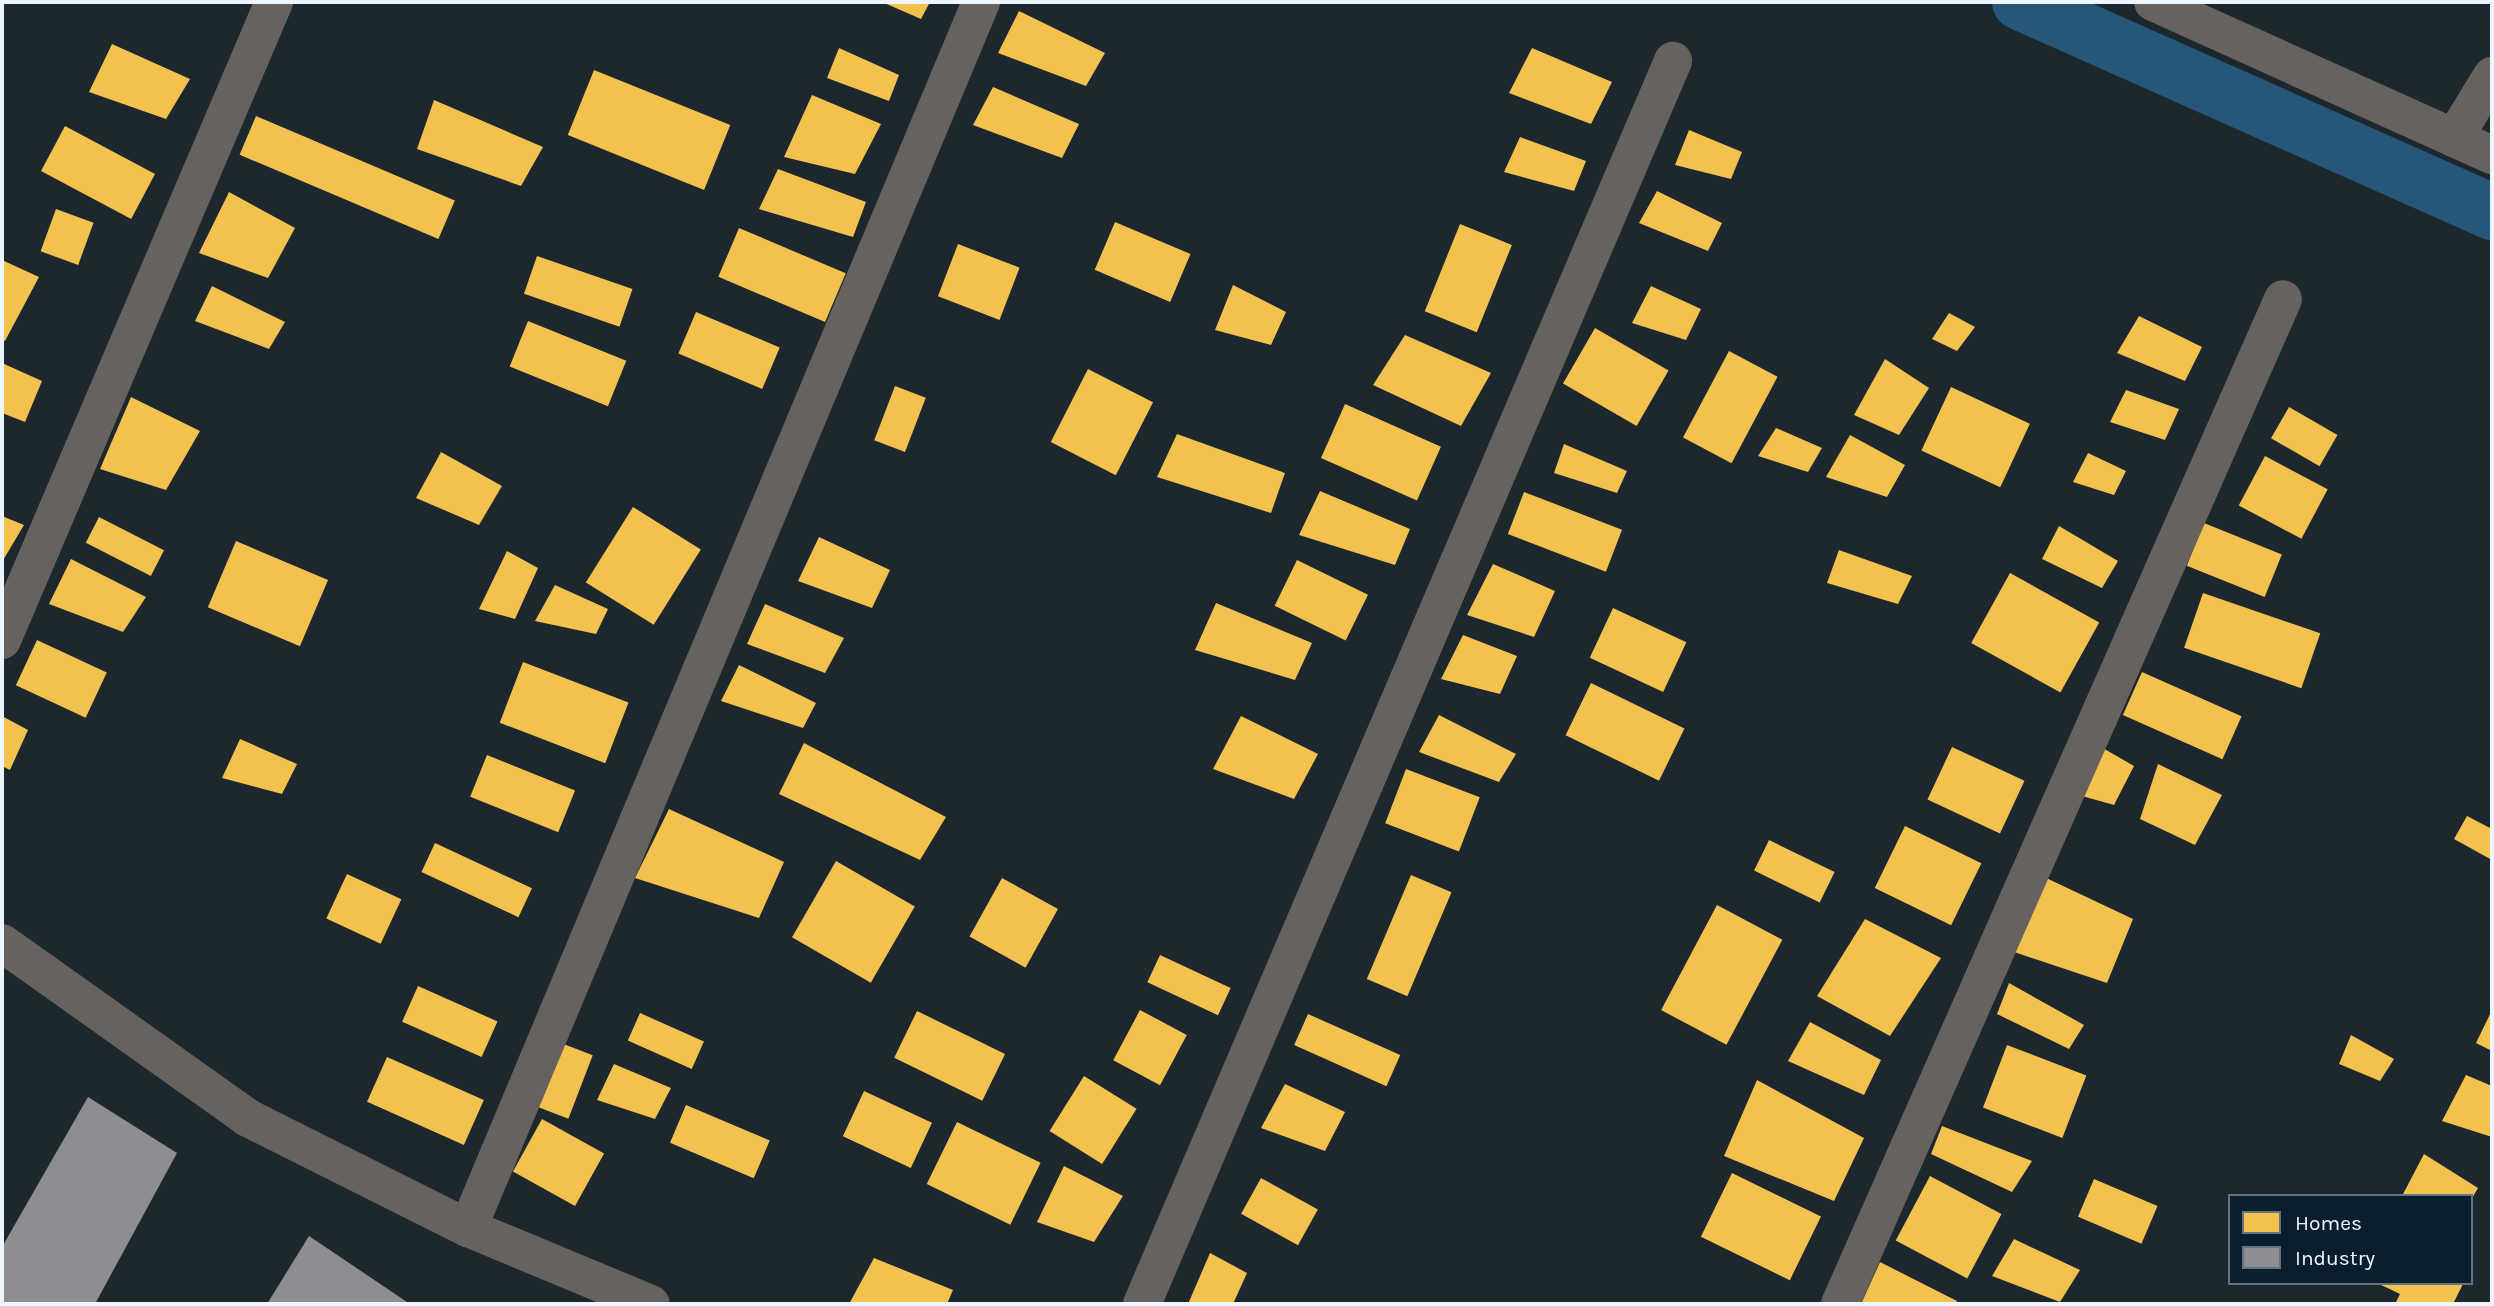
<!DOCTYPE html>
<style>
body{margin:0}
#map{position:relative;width:2494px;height:1306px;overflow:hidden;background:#1c272e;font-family:Karla,sans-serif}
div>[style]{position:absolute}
.homes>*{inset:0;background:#f2c14e;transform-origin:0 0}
.industry>*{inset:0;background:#8d8d92}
.canal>*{height:56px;margin:-28px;padding:0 28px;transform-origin:28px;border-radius:28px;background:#265778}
.minor>*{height:38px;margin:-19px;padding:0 19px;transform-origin:19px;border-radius:19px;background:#68625f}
span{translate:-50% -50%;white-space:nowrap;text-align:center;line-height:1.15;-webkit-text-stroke:7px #0b1e2c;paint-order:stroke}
.frame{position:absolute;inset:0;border:4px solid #edf6fe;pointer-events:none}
.legend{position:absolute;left:2228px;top:1194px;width:245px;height:91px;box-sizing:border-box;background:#0b1e2c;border:2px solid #657480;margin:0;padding:9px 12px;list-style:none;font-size:21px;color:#edf6fe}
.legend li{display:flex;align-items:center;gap:14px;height:35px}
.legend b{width:35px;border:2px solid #657480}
</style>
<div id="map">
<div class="homes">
<div style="clip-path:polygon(882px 2px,930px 2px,921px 19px)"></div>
<div style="clip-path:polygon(1019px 11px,1105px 53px,1086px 86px,998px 53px)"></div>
<div style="clip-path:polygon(112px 44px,190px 79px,166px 119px,89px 92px)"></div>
<div style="clip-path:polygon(839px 48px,899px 75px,889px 101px,827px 78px)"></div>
<div style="clip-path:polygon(1532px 48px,1612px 82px,1591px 124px,1509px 93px)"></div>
<div style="left:594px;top:70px;width:147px;height:70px;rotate:22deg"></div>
<div style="clip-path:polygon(993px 87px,1079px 124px,1062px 158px,973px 125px)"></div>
<div style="clip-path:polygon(812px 95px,881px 124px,855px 174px,784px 157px)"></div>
<div style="clip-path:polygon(434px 100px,543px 147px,521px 186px,417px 149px)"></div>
<div style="left:256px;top:116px;width:216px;height:42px;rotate:23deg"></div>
<div style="left:65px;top:126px;width:102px;height:51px;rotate:28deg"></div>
<div style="clip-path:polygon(1689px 130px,1742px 152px,1731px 179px,1675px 165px)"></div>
<div style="clip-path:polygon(1520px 137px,1586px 161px,1574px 191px,1504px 172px)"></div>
<div style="clip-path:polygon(778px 169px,866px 202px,853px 237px,759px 209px)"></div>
<div style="clip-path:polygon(1657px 191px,1722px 223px,1708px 251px,1639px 223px)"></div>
<div style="clip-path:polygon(229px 192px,295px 228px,268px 278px,199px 253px)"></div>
<div style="left:56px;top:209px;width:40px;height:45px;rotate:20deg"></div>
<div style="left:1115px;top:222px;width:82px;height:52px;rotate:23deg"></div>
<div style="left:1460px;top:224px;width:56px;height:94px;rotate:22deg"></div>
<div style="left:739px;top:228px;width:116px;height:53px;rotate:23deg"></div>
<div style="left:958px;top:244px;width:66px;height:56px;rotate:21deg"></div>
<div style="left:537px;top:256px;width:101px;height:40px;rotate:19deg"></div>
<div style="clip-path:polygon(2px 260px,39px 277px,5px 341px,2px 339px)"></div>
<div style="clip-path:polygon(1233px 285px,1286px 312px,1271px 345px,1215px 330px)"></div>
<div style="clip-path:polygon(212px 286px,285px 322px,269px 349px,195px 321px)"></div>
<div style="clip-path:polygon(1651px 286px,1701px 309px,1686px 340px,1632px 323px)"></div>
<div style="left:696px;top:312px;width:91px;height:45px;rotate:23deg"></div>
<div style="clip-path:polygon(1949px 313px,1975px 327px,1957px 351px,1932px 339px)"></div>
<div style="clip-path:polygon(2139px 316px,2202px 347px,2185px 381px,2117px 353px)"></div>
<div style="left:528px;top:321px;width:106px;height:49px;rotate:22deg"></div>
<div style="left:1595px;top:328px;width:85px;height:64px;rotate:30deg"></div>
<div style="clip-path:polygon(1405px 335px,1491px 373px,1461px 426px,1373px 385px)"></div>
<div style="left:1729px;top:351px;width:55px;height:98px;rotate:28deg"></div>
<div style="clip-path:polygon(1885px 359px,1929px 388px,1899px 435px,1854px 415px)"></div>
<div style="clip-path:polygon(2px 363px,42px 381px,25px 422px,2px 413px)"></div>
<div style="left:1088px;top:369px;width:73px;height:82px;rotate:27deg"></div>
<div style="left:895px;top:386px;width:33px;height:58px;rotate:21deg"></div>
<div style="left:1951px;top:387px;width:87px;height:70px;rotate:25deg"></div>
<div style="clip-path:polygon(2126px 390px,2179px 409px,2165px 440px,2110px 422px)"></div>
<div style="clip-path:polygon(131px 397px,200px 431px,166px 490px,100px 469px)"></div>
<div style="left:1345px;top:404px;width:105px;height:59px;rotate:24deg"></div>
<div style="left:2289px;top:407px;width:56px;height:36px;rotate:30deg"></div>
<div style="clip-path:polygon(1776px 428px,1822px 448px,1808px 472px,1758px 456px)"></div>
<div style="clip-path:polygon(1177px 434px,1285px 473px,1271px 513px,1157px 477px)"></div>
<div style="clip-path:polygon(1850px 435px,1905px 465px,1887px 497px,1826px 477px)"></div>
<div style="clip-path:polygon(1564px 444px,1627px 471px,1617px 493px,1554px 473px)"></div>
<div style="clip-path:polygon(441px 452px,502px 486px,479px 525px,416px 498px)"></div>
<div style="clip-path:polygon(2088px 453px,2126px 471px,2114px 495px,2073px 482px)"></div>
<div style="left:2265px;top:456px;width:71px;height:56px;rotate:28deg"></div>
<div style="clip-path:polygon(1320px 491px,1410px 529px,1395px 565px,1299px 535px)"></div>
<div style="left:1524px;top:492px;width:105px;height:45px;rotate:21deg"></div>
<div style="left:633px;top:507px;width:80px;height:89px;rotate:32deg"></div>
<div style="clip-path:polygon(2px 516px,24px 525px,2px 562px)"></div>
<div style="left:99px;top:517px;width:73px;height:29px;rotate:27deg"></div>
<div style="left:2204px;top:523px;width:84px;height:46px;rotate:22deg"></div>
<div style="clip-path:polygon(2059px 526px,2118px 561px,2102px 588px,2042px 559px)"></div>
<div style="clip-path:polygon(819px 537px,890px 570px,872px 608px,798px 581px)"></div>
<div style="left:236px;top:541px;width:100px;height:72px;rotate:23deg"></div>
<div style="clip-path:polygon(1839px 550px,1912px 576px,1898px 604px,1827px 583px)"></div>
<div style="clip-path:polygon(507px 551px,538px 568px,515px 619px,479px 609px)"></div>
<div style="clip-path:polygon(71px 559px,146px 597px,123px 632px,49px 604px)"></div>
<div style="left:1297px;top:560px;width:79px;height:51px;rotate:26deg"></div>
<div style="clip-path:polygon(1493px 564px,1555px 591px,1534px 637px,1467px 615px)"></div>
<div style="left:2010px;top:573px;width:102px;height:80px;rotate:29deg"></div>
<div style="clip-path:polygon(555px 585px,608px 609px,596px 634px,535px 621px)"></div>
<div style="left:2203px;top:593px;width:124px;height:58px;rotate:19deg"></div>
<div style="clip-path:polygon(1216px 603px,1312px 643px,1295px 680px,1195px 650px)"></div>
<div style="clip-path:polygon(765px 604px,844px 638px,825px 673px,747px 644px)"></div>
<div style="left:1613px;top:608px;width:81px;height:55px;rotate:25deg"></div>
<div style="clip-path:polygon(1463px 635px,1517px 656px,1500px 694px,1441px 679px)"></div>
<div style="left:37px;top:640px;width:77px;height:50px;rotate:25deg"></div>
<div style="left:523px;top:662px;width:113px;height:65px;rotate:21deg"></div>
<div style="clip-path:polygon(739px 665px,816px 703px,803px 728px,721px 701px)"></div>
<div style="left:2142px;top:672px;width:109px;height:47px;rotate:24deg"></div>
<div style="left:1591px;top:683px;width:104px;height:58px;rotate:26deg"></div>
<div style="clip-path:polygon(1439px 715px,1516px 754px,1499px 782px,1419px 752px)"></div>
<div style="clip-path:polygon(2px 716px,28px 730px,10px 770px,2px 766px)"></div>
<div style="clip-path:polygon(1241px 716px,1318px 754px,1294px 799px,1213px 769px)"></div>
<div style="clip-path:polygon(240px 739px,297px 764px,282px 794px,222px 778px)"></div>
<div style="clip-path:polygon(804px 743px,946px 817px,920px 860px,779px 794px)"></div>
<div style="left:1952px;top:747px;width:80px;height:58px;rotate:25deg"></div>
<div style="clip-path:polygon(2101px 747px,2134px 766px,2114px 805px,2082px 796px)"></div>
<div style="left:487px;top:755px;width:95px;height:45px;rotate:22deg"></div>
<div style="clip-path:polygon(2158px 764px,2222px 795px,2195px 845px,2140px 819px)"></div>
<div style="left:1406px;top:769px;width:79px;height:58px;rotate:21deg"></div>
<div style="clip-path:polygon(669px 809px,784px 862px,759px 918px,635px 878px)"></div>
<div style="clip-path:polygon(2467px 816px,2492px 829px,2492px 860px,2454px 839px)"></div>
<div style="left:1905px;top:826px;width:85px;height:69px;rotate:26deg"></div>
<div style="left:1769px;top:840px;width:73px;height:34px;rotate:26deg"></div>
<div style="left:435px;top:843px;width:107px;height:32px;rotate:25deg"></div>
<div style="left:836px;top:861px;width:91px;height:88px;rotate:30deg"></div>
<div style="left:347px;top:874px;width:60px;height:49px;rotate:25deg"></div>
<div style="left:1411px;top:875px;width:44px;height:113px;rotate:23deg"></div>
<div style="clip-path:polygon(2042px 876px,2133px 919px,2107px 983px,2014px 952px)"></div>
<div style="left:1002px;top:878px;width:64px;height:67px;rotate:29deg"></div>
<div style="left:1717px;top:905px;width:74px;height:119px;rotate:28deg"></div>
<div style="clip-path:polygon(1865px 919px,1941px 958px,1890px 1036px,1817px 996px)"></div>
<div style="left:1160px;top:955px;width:78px;height:30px;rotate:25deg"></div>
<div style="clip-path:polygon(2009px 983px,2084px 1025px,2069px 1049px,1997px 1014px)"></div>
<div style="left:418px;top:986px;width:87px;height:39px;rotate:24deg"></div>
<div style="left:1140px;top:1010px;width:53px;height:57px;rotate:28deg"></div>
<div style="clip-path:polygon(2492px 1010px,2492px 1051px,2476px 1043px)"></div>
<div style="left:917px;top:1011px;width:98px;height:52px;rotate:26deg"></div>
<div style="left:640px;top:1013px;width:70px;height:30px;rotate:24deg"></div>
<div style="left:1308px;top:1014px;width:101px;height:34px;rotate:24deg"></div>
<div style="clip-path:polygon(1810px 1022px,1881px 1060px,1864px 1095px,1788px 1061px)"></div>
<div style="clip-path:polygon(2351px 1035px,2394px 1059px,2380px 1081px,2339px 1064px)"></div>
<div style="left:561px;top:1043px;width:34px;height:68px;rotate:21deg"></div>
<div style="left:2007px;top:1045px;width:85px;height:67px;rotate:21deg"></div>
<div style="left:387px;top:1057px;width:106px;height:49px;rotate:24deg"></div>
<div style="clip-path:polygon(614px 1064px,671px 1088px,655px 1119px,597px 1100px)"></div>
<div style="clip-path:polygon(2466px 1075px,2492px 1086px,2492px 1137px,2442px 1121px)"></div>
<div style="left:1084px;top:1076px;width:62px;height:65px;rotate:32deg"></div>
<div style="clip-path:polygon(1757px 1080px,1864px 1138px,1834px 1201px,1724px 1156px)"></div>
<div style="clip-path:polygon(1285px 1084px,1345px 1112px,1325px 1151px,1261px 1128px)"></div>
<div style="left:864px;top:1091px;width:75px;height:50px;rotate:25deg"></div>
<div style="left:686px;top:1105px;width:91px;height:41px;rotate:23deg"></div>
<div style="left:542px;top:1119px;width:71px;height:60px;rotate:29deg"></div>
<div style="left:957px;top:1122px;width:93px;height:69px;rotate:26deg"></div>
<div style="clip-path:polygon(1942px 1126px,2032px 1161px,2012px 1192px,1931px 1154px)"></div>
<div style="clip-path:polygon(2424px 1154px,2478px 1188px,2471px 1200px,2471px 1196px,2402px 1196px)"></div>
<div style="clip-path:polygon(1064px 1166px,1123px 1196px,1094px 1242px,1037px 1222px)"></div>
<div style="left:1732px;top:1173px;width:99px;height:71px;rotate:26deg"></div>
<div style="left:1930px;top:1176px;width:81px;height:73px;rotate:28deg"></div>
<div style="left:1261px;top:1178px;width:65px;height:41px;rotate:29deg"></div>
<div style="left:2094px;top:1179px;width:69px;height:41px;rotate:23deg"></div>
<div style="clip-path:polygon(2014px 1239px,2080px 1270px,2060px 1302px,1992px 1276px)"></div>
<div style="clip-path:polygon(1210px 1253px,1247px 1273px,1233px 1304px,1188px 1304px)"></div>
<div style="clip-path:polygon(874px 1258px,953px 1290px,947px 1304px,849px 1304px)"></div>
<div style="clip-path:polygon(1880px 1262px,1957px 1301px,1956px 1304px,1861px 1304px)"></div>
<div style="clip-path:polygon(2377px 1283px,2461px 1283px,2463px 1284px,2453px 1304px,2395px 1304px,2400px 1294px)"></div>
</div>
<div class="industry">
<div style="clip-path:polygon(88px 1097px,177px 1153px,95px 1304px,2px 1304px,2px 1247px)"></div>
<div style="clip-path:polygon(309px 1236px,410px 1304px,267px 1304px)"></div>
</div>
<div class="canal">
<div style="left:2020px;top:2px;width:517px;rotate:23.99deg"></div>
</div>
<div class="minor">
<div style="left:2153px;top:2px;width:372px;rotate:24.3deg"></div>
<div style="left:2454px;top:138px;width:73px;rotate:-58.5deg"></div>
<div style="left:2px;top:640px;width:694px;rotate:-66.91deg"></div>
<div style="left:2px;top:943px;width:302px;rotate:35.4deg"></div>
<div style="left:248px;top:1118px;width:246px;rotate:26.6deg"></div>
<div style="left:468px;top:1228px;width:198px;rotate:22.6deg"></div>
<div style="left:468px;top:1228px;width:1329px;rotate:-67.29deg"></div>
<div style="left:1142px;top:1304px;width:1352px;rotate:-66.87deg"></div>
<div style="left:1840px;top:1304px;width:1098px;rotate:-66.21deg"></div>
</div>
<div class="frame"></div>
<ul class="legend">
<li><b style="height:19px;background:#f2c14e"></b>Homes</li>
<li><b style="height:19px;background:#8d8d92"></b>Industry</li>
</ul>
</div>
